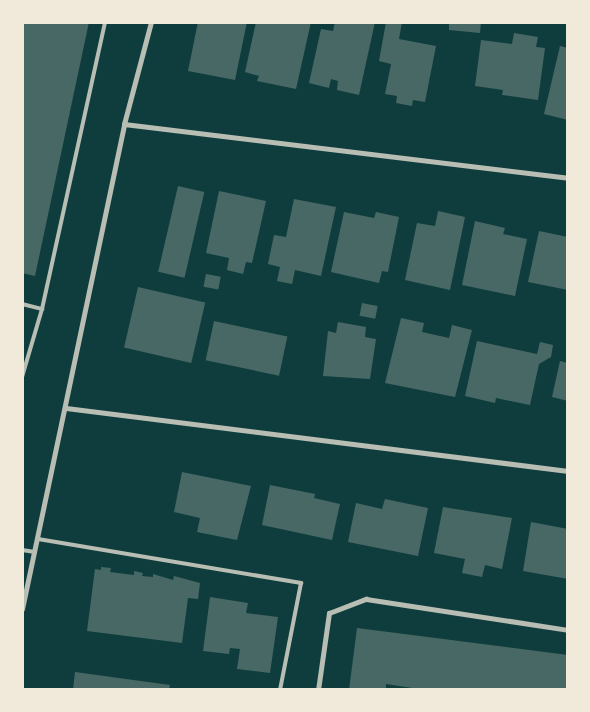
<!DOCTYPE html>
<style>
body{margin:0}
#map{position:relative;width:590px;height:712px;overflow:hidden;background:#0f3d3e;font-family:Manrope,sans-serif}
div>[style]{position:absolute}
.building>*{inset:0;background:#486865;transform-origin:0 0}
.service>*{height:4px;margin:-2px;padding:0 2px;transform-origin:2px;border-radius:2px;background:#b8beb3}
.minor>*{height:5px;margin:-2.5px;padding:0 2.5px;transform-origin:2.5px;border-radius:2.5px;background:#b8beb3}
span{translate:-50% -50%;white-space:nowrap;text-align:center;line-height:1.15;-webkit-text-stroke:4px #f1e9da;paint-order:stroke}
.frame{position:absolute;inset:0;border:24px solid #f1e9da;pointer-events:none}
</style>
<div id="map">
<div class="building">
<div style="clip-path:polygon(22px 22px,89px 22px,35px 276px,22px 273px)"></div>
<div style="clip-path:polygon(198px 22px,247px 22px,235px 80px,188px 71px)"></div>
<div style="clip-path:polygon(256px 22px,311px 22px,296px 89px,257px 81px,259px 76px,245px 72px)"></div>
<div style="clip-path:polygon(335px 22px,375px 22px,359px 95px,337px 90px,338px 81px,331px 79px,329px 88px,309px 83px,321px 29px,333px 31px)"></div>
<div style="clip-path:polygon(386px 22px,402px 22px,399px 39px,436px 46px,425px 102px,413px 100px,412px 106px,396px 103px,397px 96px,385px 94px,391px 64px,379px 61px)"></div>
<div style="clip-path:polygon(449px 22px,481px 22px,480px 33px,449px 30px)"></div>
<div style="clip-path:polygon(514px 33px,538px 37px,536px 47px,545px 48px,538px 100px,502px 95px,503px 90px,475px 86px,481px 40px,512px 44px)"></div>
<div style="clip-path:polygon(560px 46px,568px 48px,568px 120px,544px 114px)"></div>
<div style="left:178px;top:186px;width:27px;height:88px;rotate:13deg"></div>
<div style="clip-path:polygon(219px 191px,266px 201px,252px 263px,246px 262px,243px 274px,227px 270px,229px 258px,206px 253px)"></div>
<div style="clip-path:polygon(294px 199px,336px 207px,321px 276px,295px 270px,292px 284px,277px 281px,280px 267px,268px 264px,274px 235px,286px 237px)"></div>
<div style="clip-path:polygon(438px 211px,465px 217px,450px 290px,405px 280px,417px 223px,435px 226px)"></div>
<div style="clip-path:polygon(344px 212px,374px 218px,376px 212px,399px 217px,388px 272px,382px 271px,379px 283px,331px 272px)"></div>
<div style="clip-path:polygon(475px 221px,505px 228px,503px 234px,527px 239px,515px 296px,462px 285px)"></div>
<div style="clip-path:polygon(539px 231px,568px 237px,568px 290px,528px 282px)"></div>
<div style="left:206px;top:274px;width:15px;height:13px;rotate:11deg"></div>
<div style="left:138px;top:287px;width:69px;height:62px;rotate:13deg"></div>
<div style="left:362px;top:303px;width:16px;height:13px;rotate:11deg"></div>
<div style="clip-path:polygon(401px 318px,424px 323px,422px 332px,449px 338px,452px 325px,472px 330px,455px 397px,385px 383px)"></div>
<div style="left:214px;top:321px;width:75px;height:40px;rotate:12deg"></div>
<div style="clip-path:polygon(338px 322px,366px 327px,365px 337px,376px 339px,370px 379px,323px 376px,328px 331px,336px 333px)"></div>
<div style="clip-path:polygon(477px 341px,537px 354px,540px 342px,553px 345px,551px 357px,539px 364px,530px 405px,496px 398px,495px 403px,465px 396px)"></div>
<div style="clip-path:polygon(560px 361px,568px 363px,568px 401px,552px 397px)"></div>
<div style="clip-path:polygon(182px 472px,251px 486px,237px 540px,197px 532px,200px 518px,174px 512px)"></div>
<div style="clip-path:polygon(270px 485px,315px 494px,314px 498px,340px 504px,332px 540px,262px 525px)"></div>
<div style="clip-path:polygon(385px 499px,428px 508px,418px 556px,348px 542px,356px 503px,382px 509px)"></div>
<div style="clip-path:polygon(443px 507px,512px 518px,502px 569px,485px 565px,482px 577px,462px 573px,465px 559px,434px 553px)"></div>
<div style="clip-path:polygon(531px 522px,568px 529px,568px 579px,523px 571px)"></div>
<div style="clip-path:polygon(101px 567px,111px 568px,110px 572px,134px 575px,134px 571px,143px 573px,142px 576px,153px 577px,153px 574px,173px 580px,174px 576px,200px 583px,198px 599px,188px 598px,182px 643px,87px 631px,95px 569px,101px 570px)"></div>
<div style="clip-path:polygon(210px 597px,248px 603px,246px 613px,278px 617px,270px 673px,237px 669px,240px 649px,230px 648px,229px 654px,203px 651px)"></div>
<div style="clip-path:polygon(357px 628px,568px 655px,568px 690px,425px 690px,386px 684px,386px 690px,349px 690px)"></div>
<div style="clip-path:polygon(75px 672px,170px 685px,169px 690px,73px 690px)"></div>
</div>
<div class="service">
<div style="left:22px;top:304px;width:21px;rotate:14deg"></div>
<div style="left:42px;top:309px;width:71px;rotate:106.4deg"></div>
<div style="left:42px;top:309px;width:294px;rotate:-77.6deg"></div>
<div style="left:38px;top:539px;width:267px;rotate:9.5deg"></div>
<div style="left:301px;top:583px;width:109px;rotate:101.1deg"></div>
<div style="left:22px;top:550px;width:13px;rotate:9deg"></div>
</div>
<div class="minor">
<div style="left:124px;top:124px;width:447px;rotate:6.9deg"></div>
<div style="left:66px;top:408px;width:506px;rotate:7.15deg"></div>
<div style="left:22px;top:609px;width:496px;rotate:-78.1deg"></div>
<div style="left:124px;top:124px;width:106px;rotate:-75.2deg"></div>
<div style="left:318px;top:690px;width:78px;rotate:-81.9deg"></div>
<div style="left:329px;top:613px;width:40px;rotate:-21deg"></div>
<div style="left:366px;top:599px;width:204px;rotate:8.7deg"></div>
</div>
<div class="frame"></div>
</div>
